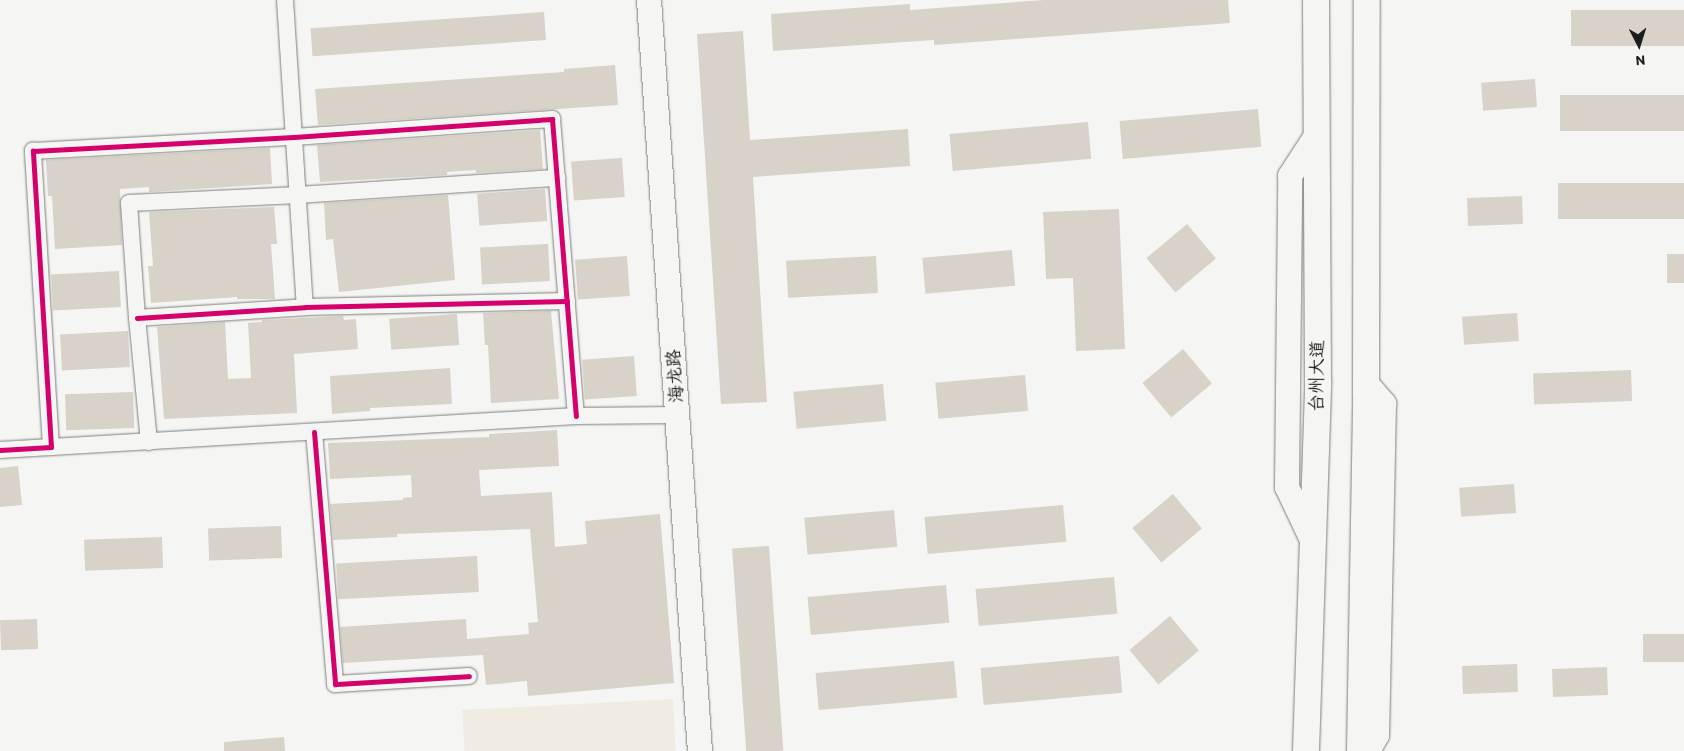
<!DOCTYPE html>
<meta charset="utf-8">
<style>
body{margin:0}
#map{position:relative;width:1684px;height:751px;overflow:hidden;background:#f5f5f3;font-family:Itim,"LXGW WenKai TC",sans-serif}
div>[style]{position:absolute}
.built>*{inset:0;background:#f1ece1;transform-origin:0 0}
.building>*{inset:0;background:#d8d2c8;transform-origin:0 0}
.roads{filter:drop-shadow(0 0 1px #7e7e7d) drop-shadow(0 0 1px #7e7e7d)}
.street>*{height:16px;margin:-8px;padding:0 8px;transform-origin:8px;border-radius:8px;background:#f5f5f3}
.secondary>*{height:24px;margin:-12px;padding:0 12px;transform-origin:12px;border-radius:12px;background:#f5f5f3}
.primary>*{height:26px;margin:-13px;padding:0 13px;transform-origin:13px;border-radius:13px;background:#f5f5f3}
.cycleway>*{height:5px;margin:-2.5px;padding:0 2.5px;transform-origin:2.5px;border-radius:2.5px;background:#d6006c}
span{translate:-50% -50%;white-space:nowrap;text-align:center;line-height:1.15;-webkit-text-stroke:5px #f6f6f2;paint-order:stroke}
.street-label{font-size:18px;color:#1c1c1c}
.north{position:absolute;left:1614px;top:20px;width:50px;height:50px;-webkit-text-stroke:4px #f6f6f2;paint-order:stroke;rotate:175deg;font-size:14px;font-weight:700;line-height:20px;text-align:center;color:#1c1c1c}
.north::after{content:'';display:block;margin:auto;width:18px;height:22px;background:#1c1c1c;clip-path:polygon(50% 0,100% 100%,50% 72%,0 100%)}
</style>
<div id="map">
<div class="built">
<div style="left:673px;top:699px;width:52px;height:211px;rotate:87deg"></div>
</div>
<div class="building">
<div style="clip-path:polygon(1044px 0,1228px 0,1230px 23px,934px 45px,934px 40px,773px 51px,771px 14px,910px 4px,910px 10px)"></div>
<div style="left:1684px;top:10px;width:36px;height:113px;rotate:90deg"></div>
<div style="left:544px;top:12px;width:28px;height:234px;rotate:86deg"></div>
<div style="clip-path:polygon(743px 31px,750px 140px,908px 129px,910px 166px,753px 177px,767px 402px,721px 404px,697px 34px)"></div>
<div style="clip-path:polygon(615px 65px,618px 105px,318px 125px,315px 89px,564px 72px,564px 69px)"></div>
<div style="left:1535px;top:79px;width:28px;height:54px;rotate:86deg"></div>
<div style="left:1684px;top:95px;width:36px;height:124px;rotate:90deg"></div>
<div style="left:1258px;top:109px;width:38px;height:139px;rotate:85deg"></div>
<div style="left:1088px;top:122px;width:37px;height:139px;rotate:85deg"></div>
<div style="clip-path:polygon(540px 130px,543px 169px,476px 173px,476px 170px,447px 172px,447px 175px,320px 182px,317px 145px)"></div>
<div style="clip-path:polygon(270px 148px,272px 184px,149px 192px,149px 187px,120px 189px,122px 245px,55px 249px,52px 196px,48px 196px,46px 160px)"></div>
<div style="left:622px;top:158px;width:39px;height:51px;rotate:86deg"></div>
<div style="left:1684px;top:183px;width:36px;height:126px;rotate:90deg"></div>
<div style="left:545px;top:189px;width:32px;height:68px;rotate:86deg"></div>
<div style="clip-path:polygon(448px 195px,455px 280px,339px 292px,333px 239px,326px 240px,324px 203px)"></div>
<div style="left:1522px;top:196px;width:28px;height:55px;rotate:88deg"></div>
<div style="clip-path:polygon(274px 207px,277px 244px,271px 244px,275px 299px,237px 299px,237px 297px,151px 303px,148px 266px,153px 266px,149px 212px)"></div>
<div style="clip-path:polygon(1119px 209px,1125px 349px,1076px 351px,1073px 278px,1046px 279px,1043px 212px)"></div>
<div style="left:1187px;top:224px;width:45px;height:53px;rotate:50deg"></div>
<div style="left:548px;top:244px;width:37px;height:68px;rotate:87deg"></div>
<div style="left:1012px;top:250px;width:36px;height:90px;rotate:85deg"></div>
<div style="left:1684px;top:254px;width:29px;height:17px;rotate:90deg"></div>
<div style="left:627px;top:256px;width:40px;height:52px;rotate:86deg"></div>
<div style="left:876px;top:256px;width:37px;height:90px;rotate:87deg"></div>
<div style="left:119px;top:271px;width:36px;height:68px;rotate:87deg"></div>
<div style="clip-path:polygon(551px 311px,559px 399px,491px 403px,488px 345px,485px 345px,483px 313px)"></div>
<div style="left:1517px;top:313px;width:28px;height:55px;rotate:86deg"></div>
<div style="left:457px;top:314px;width:31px;height:68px;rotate:86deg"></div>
<div style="clip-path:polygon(343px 316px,344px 320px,356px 319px,358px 349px,294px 354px,297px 413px,164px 419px,157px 327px,225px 322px,228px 379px,251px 378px,248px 323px,262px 322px,262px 320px)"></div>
<div style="left:128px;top:331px;width:36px;height:68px;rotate:87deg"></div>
<div style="left:1183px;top:349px;width:45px;height:53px;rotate:50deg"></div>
<div style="left:634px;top:356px;width:40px;height:52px;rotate:86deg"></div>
<div style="clip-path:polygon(450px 368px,452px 404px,370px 408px,370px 411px,332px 414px,330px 376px)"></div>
<div style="left:1631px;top:370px;width:31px;height:98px;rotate:88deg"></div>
<div style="left:1025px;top:375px;width:36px;height:90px;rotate:85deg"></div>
<div style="left:883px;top:384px;width:37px;height:90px;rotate:85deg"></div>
<div style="left:133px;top:392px;width:36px;height:68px;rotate:88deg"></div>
<div style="clip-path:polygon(557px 430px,559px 466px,479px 470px,481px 496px,552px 492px,555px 547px,587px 544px,585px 521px,660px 514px,674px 683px,528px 696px,527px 681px,486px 685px,483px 655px,343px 663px,340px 627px,466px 619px,467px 639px,529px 634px,528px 623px,538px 622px,530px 529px,397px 534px,397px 537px,333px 540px,330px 504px,403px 500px,403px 498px,412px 497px,411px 475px,330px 479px,328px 443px,489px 437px,489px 434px)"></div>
<div style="clip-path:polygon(18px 466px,22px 505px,0 507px,0 468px)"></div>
<div style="left:1514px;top:484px;width:29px;height:55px;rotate:86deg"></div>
<div style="left:1173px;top:494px;width:45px;height:53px;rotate:50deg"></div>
<div style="left:1063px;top:505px;width:37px;height:139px;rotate:85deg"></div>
<div style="left:894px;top:510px;width:37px;height:90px;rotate:85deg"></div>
<div style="left:281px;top:526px;width:32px;height:73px;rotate:88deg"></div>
<div style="left:162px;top:537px;width:31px;height:78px;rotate:88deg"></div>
<div style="left:769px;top:546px;width:205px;height:37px;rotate:86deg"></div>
<div style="left:477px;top:556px;width:36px;height:141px;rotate:87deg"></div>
<div style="left:1114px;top:577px;width:37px;height:139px;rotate:85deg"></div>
<div style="left:946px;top:585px;width:38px;height:139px;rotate:85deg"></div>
<div style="left:1170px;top:616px;width:45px;height:53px;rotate:50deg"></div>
<div style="left:37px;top:619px;width:30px;height:37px;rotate:88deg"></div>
<div style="left:1684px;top:634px;width:28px;height:41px;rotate:90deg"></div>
<div style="left:1119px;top:656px;width:37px;height:139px;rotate:85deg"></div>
<div style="left:954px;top:661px;width:37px;height:139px;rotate:85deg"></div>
<div style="left:1517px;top:664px;width:28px;height:55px;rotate:88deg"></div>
<div style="left:1607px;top:667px;width:28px;height:55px;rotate:88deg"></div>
<div style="clip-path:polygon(284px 737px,285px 751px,224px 751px,224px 742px)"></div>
</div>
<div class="roads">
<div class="street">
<div style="left:285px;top:0;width:308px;rotate:86.3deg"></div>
<div style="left:137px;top:318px;width:168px;rotate:-3.7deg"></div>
<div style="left:305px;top:307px;width:262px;rotate:-1.3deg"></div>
<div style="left:314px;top:432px;width:253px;rotate:85.2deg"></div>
<div style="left:335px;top:684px;width:134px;rotate:-3.4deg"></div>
<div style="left:149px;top:442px;width:125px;rotate:-95.5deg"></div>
<div style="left:137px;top:318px;width:115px;rotate:-94deg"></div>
<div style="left:129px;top:203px;width:169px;rotate:-2.7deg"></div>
<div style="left:298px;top:195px;width:260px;rotate:-3.8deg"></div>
<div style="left:51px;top:447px;width:526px;rotate:-3.38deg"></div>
<div style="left:576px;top:416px;width:101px;rotate:-0.6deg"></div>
<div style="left:0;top:450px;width:51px;rotate:-3.4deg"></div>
<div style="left:51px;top:447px;width:297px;rotate:-93.5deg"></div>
<div style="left:33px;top:151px;width:261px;rotate:-3.1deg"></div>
<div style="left:294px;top:137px;width:259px;rotate:-4deg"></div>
<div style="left:552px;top:119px;width:298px;rotate:85.4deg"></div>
</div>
<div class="secondary">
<div style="left:649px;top:0;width:753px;rotate:86.12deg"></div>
<div style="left:1366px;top:383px;width:28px;rotate:49deg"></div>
<div style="left:1384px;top:404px;width:331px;rotate:91.2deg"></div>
<div style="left:1377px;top:735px;width:18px;rotate:119deg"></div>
<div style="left:1313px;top:542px;width:61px;rotate:-115.3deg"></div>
<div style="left:1287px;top:487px;width:311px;rotate:-89.4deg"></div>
<div style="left:1290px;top:176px;width:48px;rotate:-57deg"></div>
</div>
<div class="primary">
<div style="left:1306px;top:751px;width:370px;rotate:-88.1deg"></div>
<div style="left:1318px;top:381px;width:381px;rotate:-90.3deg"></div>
<div style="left:1360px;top:751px;width:357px;rotate:-89deg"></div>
<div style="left:1366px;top:394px;width:394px;rotate:-89.9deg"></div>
</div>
</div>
<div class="cycleway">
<div style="left:137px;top:318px;width:168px;rotate:-3.7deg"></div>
<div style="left:305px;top:307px;width:262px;rotate:-1.3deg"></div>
<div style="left:314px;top:432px;width:253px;rotate:85.2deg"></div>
<div style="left:335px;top:684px;width:134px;rotate:-3.4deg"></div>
<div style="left:0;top:450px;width:51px;rotate:-3.4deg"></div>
<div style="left:51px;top:447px;width:297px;rotate:-93.5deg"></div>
<div style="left:33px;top:151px;width:261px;rotate:-3.1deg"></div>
<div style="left:294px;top:137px;width:259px;rotate:-4deg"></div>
<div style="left:552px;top:119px;width:298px;rotate:85.4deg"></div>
</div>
<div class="street-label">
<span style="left:675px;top:376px;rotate:-94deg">海龙路</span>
<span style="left:1317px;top:376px;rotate:-89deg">台州大道</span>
</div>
<div class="north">N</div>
</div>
